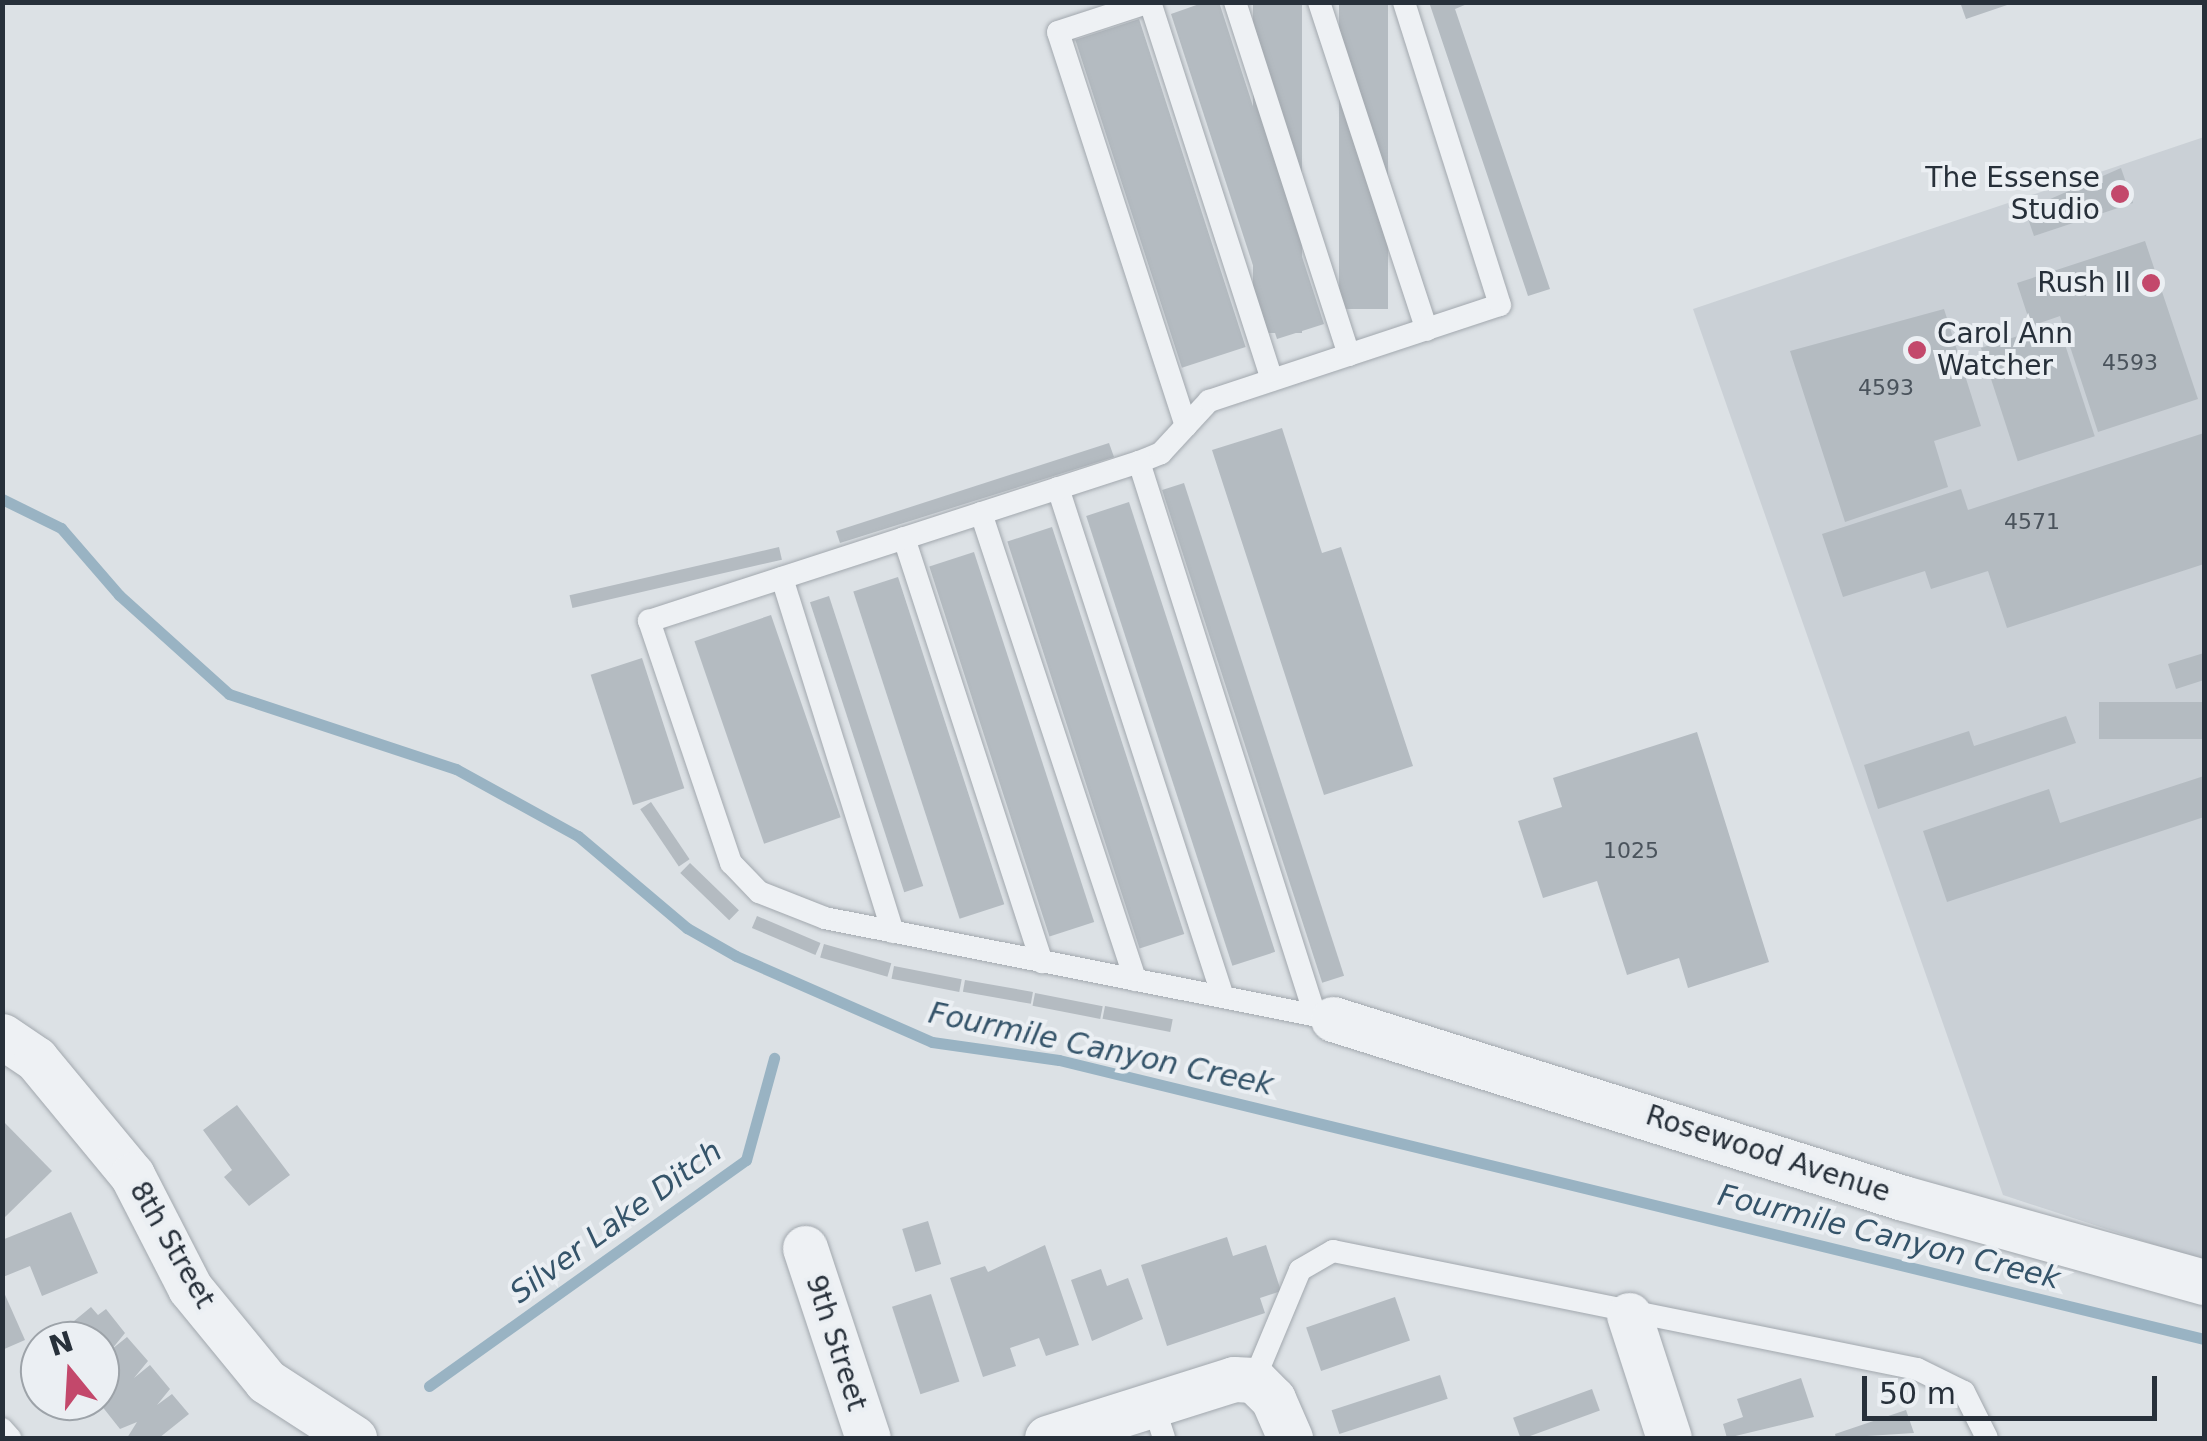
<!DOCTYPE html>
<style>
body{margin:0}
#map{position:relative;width:2207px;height:1441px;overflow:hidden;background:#dce1e5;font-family:"DejaVu Sans",sans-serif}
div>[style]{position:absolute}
.built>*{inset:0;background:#cad0d6}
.stream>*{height:11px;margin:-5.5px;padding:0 5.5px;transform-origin:5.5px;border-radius:5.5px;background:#99b3c3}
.building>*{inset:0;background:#b4bbc1;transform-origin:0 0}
.roads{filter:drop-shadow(0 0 2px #a2a8ae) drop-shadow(0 0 2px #a2a8ae)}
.service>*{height:22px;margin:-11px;padding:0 11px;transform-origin:11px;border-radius:11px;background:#eef1f4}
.minor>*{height:45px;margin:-22.5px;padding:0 22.5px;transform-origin:22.5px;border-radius:22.5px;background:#eef1f4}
.dots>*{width:28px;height:28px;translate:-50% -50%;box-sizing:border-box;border:5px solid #ebeff3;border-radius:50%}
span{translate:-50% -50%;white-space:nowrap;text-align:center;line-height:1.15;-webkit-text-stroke:8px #ebeff3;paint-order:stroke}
.number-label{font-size:22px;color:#4a535c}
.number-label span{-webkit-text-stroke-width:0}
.poi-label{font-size:28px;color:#27303a}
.right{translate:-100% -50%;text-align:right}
.left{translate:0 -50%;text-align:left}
.street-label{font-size:28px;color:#27303a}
.water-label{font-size:30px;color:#35546a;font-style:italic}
.frame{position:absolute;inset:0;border:5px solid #27303a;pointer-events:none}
.north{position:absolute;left:20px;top:1321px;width:100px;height:100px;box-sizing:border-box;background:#ebeff3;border:2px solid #9da3a9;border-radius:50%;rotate:342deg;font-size:28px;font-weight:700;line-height:40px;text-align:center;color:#27303a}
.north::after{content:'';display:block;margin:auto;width:35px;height:45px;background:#c3486b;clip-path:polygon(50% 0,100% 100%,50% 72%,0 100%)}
.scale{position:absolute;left:1862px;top:1376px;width:295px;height:45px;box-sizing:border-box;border:5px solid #27303a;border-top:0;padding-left:12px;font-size:30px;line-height:35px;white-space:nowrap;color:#27303a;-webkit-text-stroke:8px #ebeff3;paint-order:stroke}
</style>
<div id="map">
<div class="built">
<div style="clip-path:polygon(2204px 137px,2204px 1261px,2003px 1195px,1693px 309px)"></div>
</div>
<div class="stream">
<div style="left:2px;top:499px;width:66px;rotate:26.2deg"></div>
<div style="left:61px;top:528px;width:89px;rotate:49.1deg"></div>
<div style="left:119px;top:595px;width:148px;rotate:42deg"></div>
<div style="left:229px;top:694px;width:239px;rotate:18.3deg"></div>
<div style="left:456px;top:769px;width:139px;rotate:28.8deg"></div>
<div style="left:578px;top:836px;width:143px;rotate:40.2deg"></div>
<div style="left:687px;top:928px;width:56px;rotate:29.7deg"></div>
<div style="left:736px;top:956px;width:214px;rotate:23.7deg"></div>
<div style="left:932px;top:1042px;width:128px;rotate:8.1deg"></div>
<div style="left:1059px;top:1060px;width:1179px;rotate:13.69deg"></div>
<div style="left:429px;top:1386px;width:389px;rotate:-35.5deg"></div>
<div style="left:746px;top:1160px;width:106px;rotate:-74.6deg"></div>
</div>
<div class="building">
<div style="clip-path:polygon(1205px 2px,1219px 2px,1324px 324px,1277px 339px,1171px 14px)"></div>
<div style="left:1253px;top:2px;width:49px;height:331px"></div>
<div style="left:1339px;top:2px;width:49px;height:307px"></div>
<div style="clip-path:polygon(1429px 2px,1472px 2px,1455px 9px,1550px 289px,1528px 296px)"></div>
<div style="clip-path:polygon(1960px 2px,2013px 2px,2013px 3px,1966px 19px)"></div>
<div style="left:1139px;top:19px;width:345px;height:67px;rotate:72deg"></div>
<div style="clip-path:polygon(2121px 168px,2133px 203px,2034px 236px,2025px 210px)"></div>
<div style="clip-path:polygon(2145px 241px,2198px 399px,2098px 432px,2060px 316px,2031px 326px,2017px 283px)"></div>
<div style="clip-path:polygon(1944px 309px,1981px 426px,1934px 441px,1948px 487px,1845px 522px,1790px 351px)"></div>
<div style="left:2058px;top:323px;width:119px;height:81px;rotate:72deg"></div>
<div style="clip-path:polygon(1282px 428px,1322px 553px,1341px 547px,1413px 766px,1324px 795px,1212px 450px)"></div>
<div style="clip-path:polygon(2204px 433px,2204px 564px,2007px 628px,1988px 571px,1931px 589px,1925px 571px,1843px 597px,1822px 534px,1961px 489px,1968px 510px)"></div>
<div style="clip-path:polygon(1109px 443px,1114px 457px,840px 543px,836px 531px)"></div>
<div style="left:1184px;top:483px;width:518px;height:23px;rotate:72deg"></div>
<div style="left:1129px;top:502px;width:473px;height:45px;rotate:72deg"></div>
<div style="left:1052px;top:527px;width:428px;height:47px;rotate:72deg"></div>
<div style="left:779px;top:547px;width:13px;height:215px;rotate:77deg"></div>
<div style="left:974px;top:552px;width:389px;height:47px;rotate:72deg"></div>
<div style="left:898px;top:577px;width:344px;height:47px;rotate:72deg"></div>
<div style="left:829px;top:596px;width:305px;height:20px;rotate:72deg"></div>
<div style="left:771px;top:615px;width:214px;height:81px;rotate:71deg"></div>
<div style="clip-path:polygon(2204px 653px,2204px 680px,2176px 689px,2168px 664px)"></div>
<div style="left:642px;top:658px;width:137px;height:54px;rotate:72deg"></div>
<div style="left:2204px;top:702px;width:37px;height:105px;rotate:90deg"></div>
<div style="clip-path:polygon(2066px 716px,2076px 743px,1878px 809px,1864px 765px,1969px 731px,1974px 746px)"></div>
<div style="clip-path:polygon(1697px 732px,1769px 962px,1688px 988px,1679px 958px,1627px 975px,1597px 881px,1543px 898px,1518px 821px,1562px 807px,1553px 778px)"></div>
<div style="clip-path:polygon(2204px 776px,2204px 817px,1947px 902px,1923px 831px,2049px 789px,2060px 823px)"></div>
<div style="left:651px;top:802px;width:69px;height:13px;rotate:56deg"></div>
<div style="left:690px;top:863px;width:68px;height:14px;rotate:44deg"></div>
<div style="left:757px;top:916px;width:69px;height:13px;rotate:23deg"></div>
<div style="left:824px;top:944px;width:70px;height:14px;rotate:16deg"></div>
<div style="left:894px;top:966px;width:69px;height:13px;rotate:11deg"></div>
<div style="left:965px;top:980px;width:69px;height:12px;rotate:10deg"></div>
<div style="left:1035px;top:993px;width:69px;height:13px;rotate:11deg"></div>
<div style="left:1105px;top:1006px;width:69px;height:13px;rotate:11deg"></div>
<div style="clip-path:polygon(237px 1105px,290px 1175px,249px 1206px,224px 1177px,232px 1170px,203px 1130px)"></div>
<div style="clip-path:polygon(2px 1120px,52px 1171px,2px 1220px)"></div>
<div style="clip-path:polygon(71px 1212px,98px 1273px,42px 1296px,30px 1266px,3px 1277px,2px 1240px)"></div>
<div style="left:928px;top:1221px;width:45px;height:27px;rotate:73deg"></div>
<div style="clip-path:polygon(1227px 1237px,1233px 1256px,1266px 1245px,1281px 1291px,1260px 1298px,1265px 1313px,1167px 1346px,1141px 1265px)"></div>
<div style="clip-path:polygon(1045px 1245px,1079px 1345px,1046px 1356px,1039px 1338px,1010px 1348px,1016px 1366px,983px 1377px,950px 1278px,985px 1266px,988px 1272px)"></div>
<div style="clip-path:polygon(1101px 1269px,1107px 1286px,1128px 1278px,1143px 1319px,1092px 1341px,1071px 1280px)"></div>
<div style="clip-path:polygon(2px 1288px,25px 1340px,2px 1350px)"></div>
<div style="left:931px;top:1294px;width:92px;height:41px;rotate:72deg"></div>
<div style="left:1395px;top:1297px;width:46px;height:94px;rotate:71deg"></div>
<div style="clip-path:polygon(91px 1307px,98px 1315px,106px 1309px,125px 1333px,112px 1349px,127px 1337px,148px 1361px,134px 1378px,150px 1365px,170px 1389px,157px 1405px,172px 1394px,189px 1414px,159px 1438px,127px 1438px,137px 1422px,120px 1429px,101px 1405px,114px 1395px,100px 1400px,100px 1341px,66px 1341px,74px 1334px,68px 1326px)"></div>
<div style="left:1440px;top:1375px;width:25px;height:114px;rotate:72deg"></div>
<div style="clip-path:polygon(1801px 1378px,1814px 1417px,1727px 1438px,1723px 1424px,1743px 1417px,1737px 1399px)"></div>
<div style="left:1592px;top:1389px;width:23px;height:84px;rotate:70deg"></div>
<div style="clip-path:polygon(1906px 1410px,1914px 1433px,1836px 1438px,1835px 1434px)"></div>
</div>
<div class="roads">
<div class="service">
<div style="left:1235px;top:2px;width:371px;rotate:72.1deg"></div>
<div style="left:1319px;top:2px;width:345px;rotate:71.8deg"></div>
<div style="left:1186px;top:426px;width:414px;rotate:-108deg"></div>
<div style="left:1058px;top:32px;width:97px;rotate:-18.1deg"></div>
<div style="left:1150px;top:2px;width:397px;rotate:72.1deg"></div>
<div style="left:1139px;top:462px;width:580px;rotate:72.35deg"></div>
<div style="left:1058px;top:488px;width:535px;rotate:72.04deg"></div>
<div style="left:981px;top:513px;width:492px;rotate:71.7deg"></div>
<div style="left:904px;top:538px;width:446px;rotate:72deg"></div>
<div style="left:782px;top:578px;width:371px;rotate:72.6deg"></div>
<div style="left:1333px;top:1019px;width:518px;rotate:-168.76deg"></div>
<div style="left:825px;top:918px;width:71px;rotate:-158.5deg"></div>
<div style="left:759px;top:892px;width:40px;rotate:-134deg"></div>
<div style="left:731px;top:863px;width:256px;rotate:-108.7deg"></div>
<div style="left:649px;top:621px;width:515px;rotate:-17.98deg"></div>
<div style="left:1139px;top:462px;width:24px;rotate:-22deg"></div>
<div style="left:1161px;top:453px;width:71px;rotate:-47.3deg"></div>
<div style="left:1209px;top:401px;width:306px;rotate:-18.3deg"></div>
<div style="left:1500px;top:305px;width:318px;rotate:-107.6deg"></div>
<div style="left:1254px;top:1380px;width:119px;rotate:-67.3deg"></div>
<div style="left:1300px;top:1270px;width:38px;rotate:-30deg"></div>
<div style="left:1333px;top:1251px;width:596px;rotate:11.42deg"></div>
<div style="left:1917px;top:1369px;width:52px;rotate:26.1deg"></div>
<div style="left:1964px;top:1392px;width:51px;rotate:63.4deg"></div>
<div style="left:1153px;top:1404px;width:36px;rotate:72deg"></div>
<div style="left:2px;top:1429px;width:12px;rotate:48deg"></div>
</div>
<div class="minor">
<div style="left:1333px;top:1019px;width:597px;rotate:17.43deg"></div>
<div style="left:1903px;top:1198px;width:313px;rotate:15.6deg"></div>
<div style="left:2px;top:1036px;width:41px;rotate:34.1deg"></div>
<div style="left:36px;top:1059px;width:151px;rotate:50.4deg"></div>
<div style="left:132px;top:1175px;width:127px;rotate:62.8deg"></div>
<div style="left:190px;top:1288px;width:120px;rotate:50.7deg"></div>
<div style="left:266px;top:1381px;width:105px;rotate:32.9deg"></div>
<div style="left:805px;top:1248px;width:200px;rotate:71.7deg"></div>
<div style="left:1629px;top:1315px;width:129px;rotate:72deg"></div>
<div style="left:1047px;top:1438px;width:196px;rotate:-17.5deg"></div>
<div style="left:1234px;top:1379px;width:20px;rotate:3deg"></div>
<div style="left:1254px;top:1380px;width:27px;rotate:45deg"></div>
<div style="left:1273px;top:1399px;width:43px;rotate:66.4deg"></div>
</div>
</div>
<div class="dots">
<div style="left:2120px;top:194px;background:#c3486b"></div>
<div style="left:2151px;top:283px;background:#c3486b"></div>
<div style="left:1917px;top:350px;background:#c3486b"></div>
</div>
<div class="number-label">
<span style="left:2130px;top:363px">4593</span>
<span style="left:1886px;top:388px">4593</span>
<span style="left:2032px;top:522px">4571</span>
<span style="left:1631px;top:851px">1025</span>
</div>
<div class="poi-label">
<span class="right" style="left:2100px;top:194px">The Essense<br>Studio</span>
<span class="right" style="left:2131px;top:283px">Rush II</span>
<span class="left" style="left:1937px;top:350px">Carol Ann<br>Watcher</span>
</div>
<div class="street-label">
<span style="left:1768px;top:1154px;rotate:18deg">Rosewood Avenue</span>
<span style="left:172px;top:1245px;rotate:60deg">8th Street</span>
<span style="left:836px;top:1343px;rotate:72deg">9th Street</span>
</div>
<div class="water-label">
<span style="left:1101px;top:1049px;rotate:12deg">Fourmile Canyon Creek</span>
<span style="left:616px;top:1222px;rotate:-36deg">Silver Lake Ditch</span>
<span style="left:1889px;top:1237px;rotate:14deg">Fourmile Canyon Creek</span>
</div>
<div class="frame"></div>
<div class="north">N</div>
<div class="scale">50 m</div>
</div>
